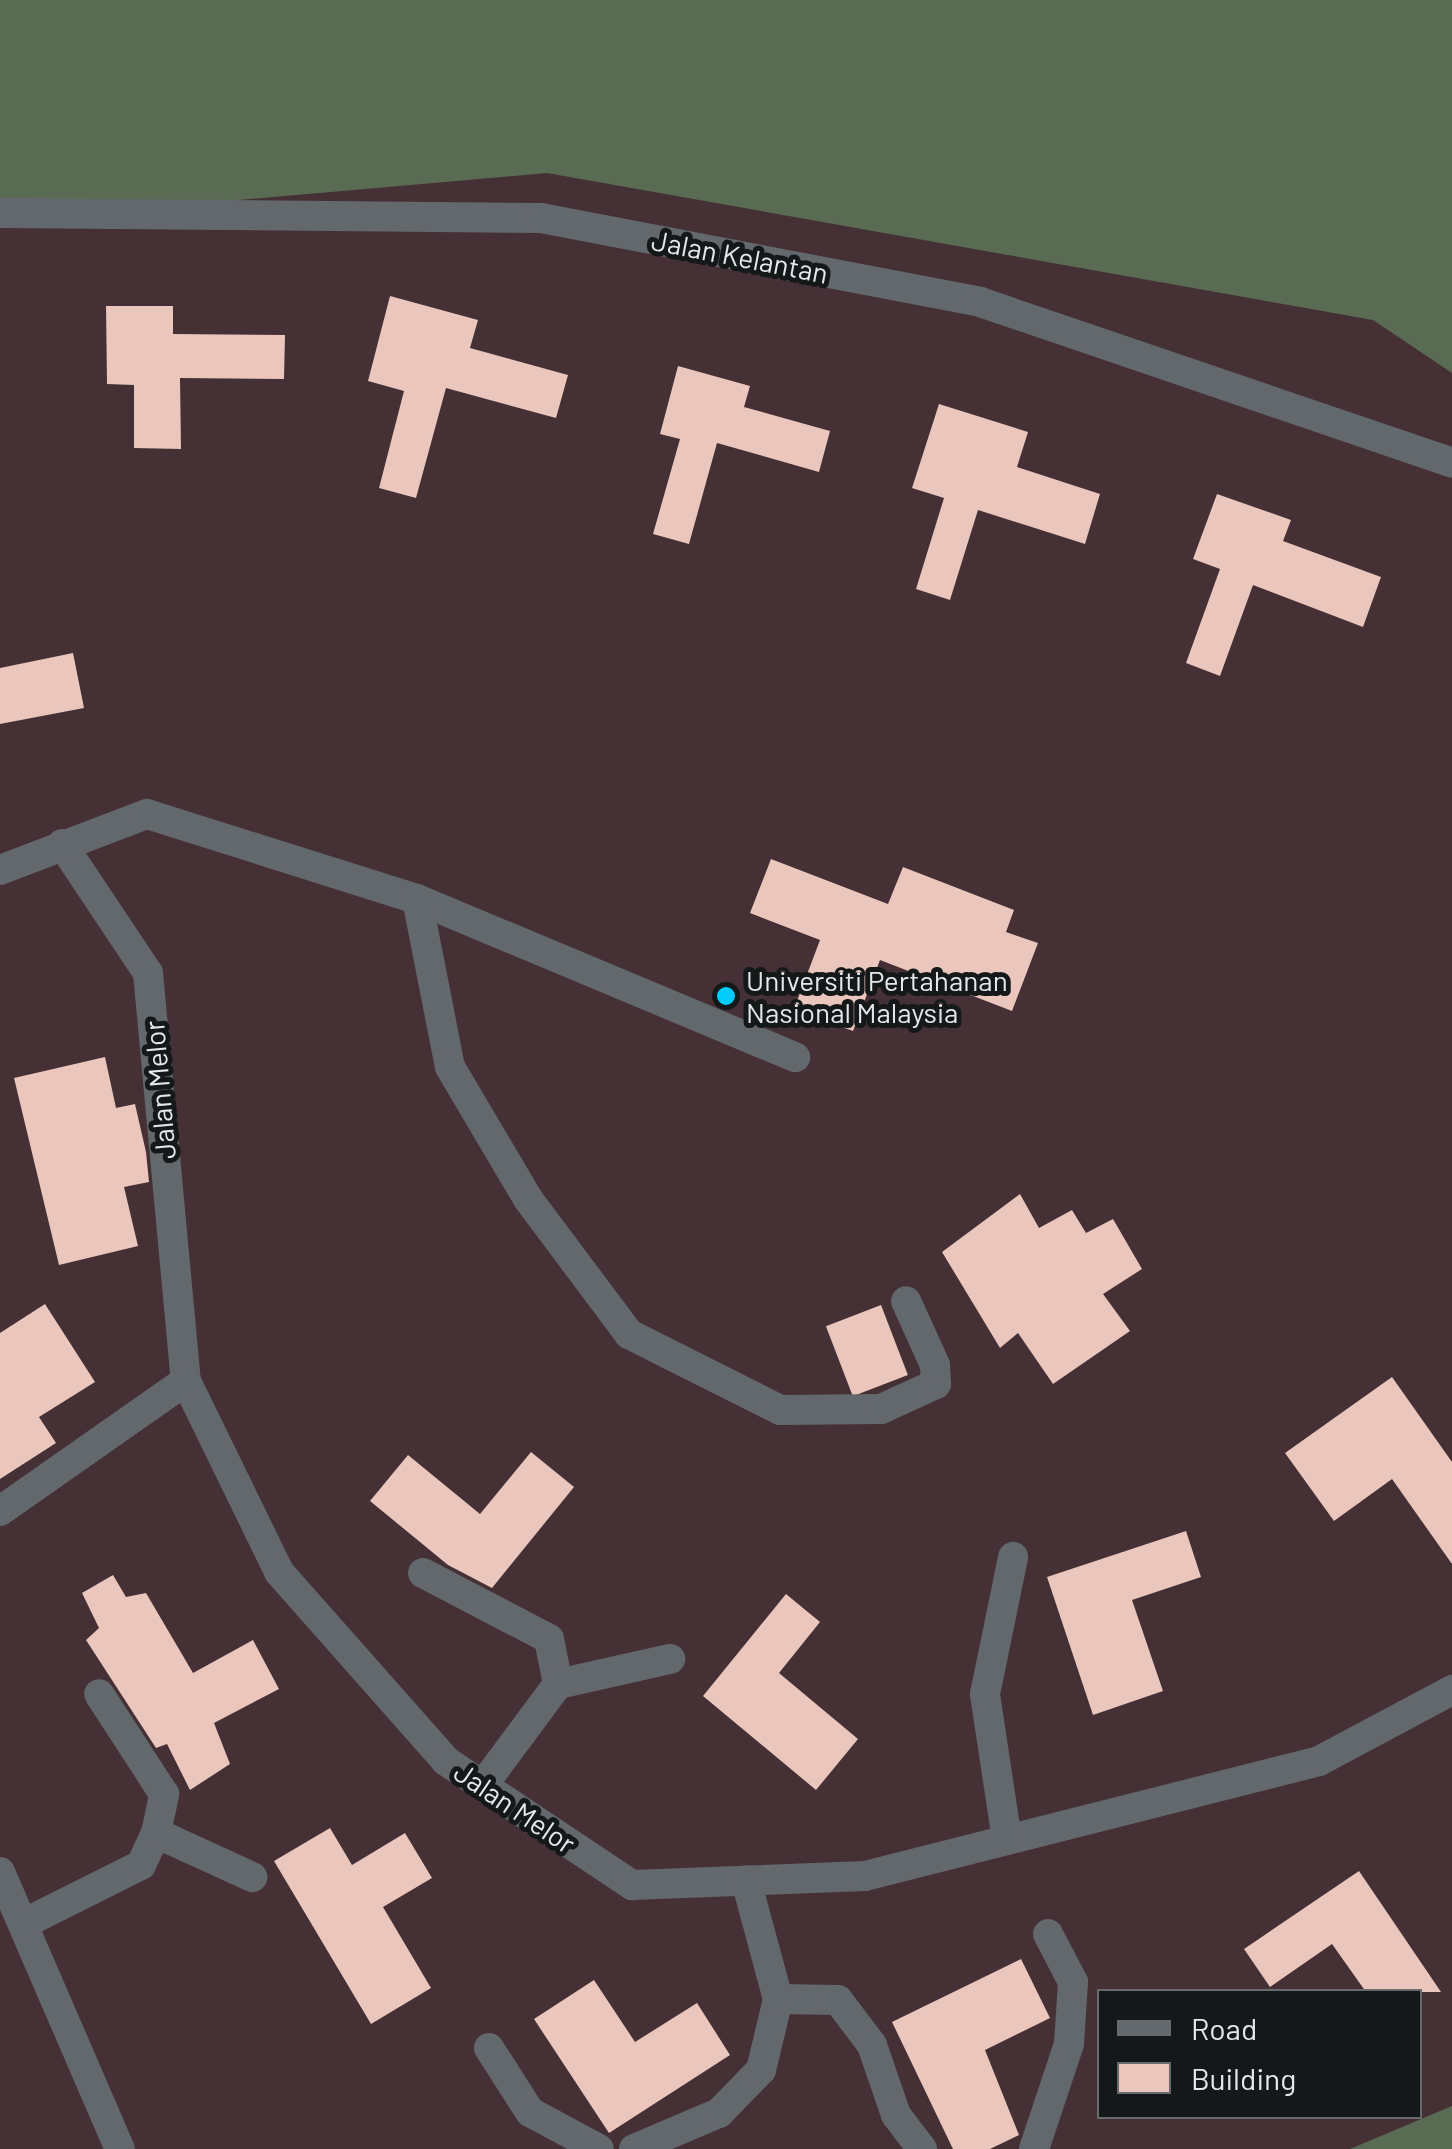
<!DOCTYPE html>
<style>
body{margin:0}
#map{position:relative;width:1452px;height:2149px;overflow:hidden;background:#2b3034;font-family:Barlow,sans-serif}
div>[style]{position:absolute}
.education>*{inset:0;background:#443035}
.forest>*{inset:0;background:#5a6b53}
.building>*{inset:0;background:#eac6bd;transform-origin:0 0}
.minor>*{height:30px;margin:-15px;padding:0 15px;transform-origin:15px;border-radius:15px;background:#63686d}
.dots>*{width:28px;height:28px;translate:-50% -50%;box-sizing:border-box;border:5px solid #151819;border-radius:50%}
span{translate:-50% -50%;white-space:nowrap;text-align:center;line-height:1.15;-webkit-text-stroke:10px #151819;paint-order:stroke}
.street-label{font-size:28px;color:#e5e8eb}
.poi-label{font-size:28px;color:#e5e8eb}
.left{translate:0 -50%;text-align:left}
.legend{position:absolute;left:1097px;top:1989px;width:325px;height:130px;box-sizing:border-box;background:#151819;border:2px solid #686b6d;margin:0;padding:12px 18px;list-style:none;font-size:30px;color:#e5e8eb}
.legend li{display:flex;align-items:center;gap:20px;height:50px}
.legend b{width:50px;border:2px solid #686b6d}
</style>
<div id="map">
<div class="education">
<div style="clip-path:polygon(evenodd,0 0,1452px 0,1452px 2149px,0 2149px,0 0,1100px 1992px,1420px 1992px,1420px 2116px,1100px 2116px,1100px 1992px)"></div>
</div>
<div class="forest">
<div style="clip-path:polygon(0 0,1452px 0,1452px 373px,1373px 320px,547px 173px,0 221px)"></div>
<div style="clip-path:polygon(1452px 2106px,1452px 2149px,1350px 2149px)"></div>
</div>
<div class="building">
<div style="clip-path:polygon(390px 296px,478px 320px,470px 348px,568px 375px,556px 418px,446px 388px,416px 498px,379px 488px,404px 391px,368px 381px)"></div>
<div style="clip-path:polygon(106px 306px,173px 306px,173px 334px,285px 335px,284px 379px,180px 378px,181px 449px,134px 448px,134px 385px,107px 384px)"></div>
<div style="clip-path:polygon(678px 366px,750px 386px,744px 407px,830px 431px,819px 472px,717px 443px,689px 544px,653px 534px,680px 439px,660px 434px)"></div>
<div style="clip-path:polygon(939px 404px,1028px 432px,1017px 467px,1100px 494px,1085px 544px,978px 510px,950px 600px,916px 589px,944px 498px,912px 488px)"></div>
<div style="clip-path:polygon(1217px 494px,1291px 520px,1283px 541px,1381px 577px,1363px 627px,1253px 585px,1220px 676px,1186px 663px,1220px 569px,1193px 559px)"></div>
<div style="clip-path:polygon(73px 653px,84px 708px,0 724px,0 668px)"></div>
<div style="clip-path:polygon(771px 859px,888px 904px,903px 867px,1014px 910px,1006px 932px,1038px 943px,1012px 1011px,880px 960px,853px 1031px,794px 1009px,820px 940px,750px 913px)"></div>
<div style="clip-path:polygon(105px 1057px,116px 1108px,135px 1104px,146px 1152px,149px 1182px,124px 1187px,138px 1246px,59px 1265px,14px 1078px)"></div>
<div style="clip-path:polygon(1020px 1194px,1039px 1228px,1072px 1210px,1086px 1233px,1113px 1219px,1142px 1269px,1103px 1294px,1130px 1331px,1053px 1384px,1018px 1333px,1000px 1348px,942px 1252px)"></div>
<div style="clip-path:polygon(45px 1304px,95px 1382px,39px 1417px,56px 1443px,0 1479px,0 1333px)"></div>
<div style="left:881px;top:1305px;width:75px;height:59px;rotate:69deg"></div>
<div style="clip-path:polygon(1392px 1377px,1452px 1462px,1452px 1564px,1392px 1479px,1334px 1521px,1285px 1453px)"></div>
<div style="clip-path:polygon(531px 1452px,574px 1487px,492px 1588px,448px 1565px,370px 1501px,408px 1455px,480px 1514px)"></div>
<div style="clip-path:polygon(1186px 1531px,1201px 1577px,1132px 1600px,1163px 1691px,1093px 1715px,1047px 1577px)"></div>
<div style="clip-path:polygon(113px 1575px,126px 1597px,146px 1593px,193px 1673px,253px 1640px,279px 1689px,214px 1723px,230px 1764px,190px 1790px,167px 1744px,156px 1748px,86px 1640px,99px 1628px,82px 1593px)"></div>
<div style="clip-path:polygon(786px 1594px,820px 1622px,779px 1673px,858px 1739px,816px 1790px,703px 1696px)"></div>
<div style="clip-path:polygon(330px 1828px,352px 1865px,405px 1833px,432px 1878px,383px 1907px,431px 1988px,371px 2024px,274px 1861px)"></div>
<div style="clip-path:polygon(1359px 1871px,1441px 1992px,1366px 1992px,1332px 1944px,1270px 1987px,1244px 1949px)"></div>
<div style="clip-path:polygon(1021px 1959px,1050px 2018px,985px 2050px,1019px 2135px,990px 2149px,953px 2149px,892px 2022px)"></div>
<div style="clip-path:polygon(594px 1980px,635px 2042px,697px 2003px,730px 2055px,609px 2133px,534px 2019px)"></div>
</div>
<div class="minor">
<div style="left:0;top:213px;width:541px;rotate:0.53deg"></div>
<div style="left:541px;top:218px;width:447px;rotate:10.8deg"></div>
<div style="left:980px;top:302px;width:499px;rotate:18.8deg"></div>
<div style="left:62px;top:844px;width:155px;rotate:56.3deg"></div>
<div style="left:148px;top:973px;width:410px;rotate:84.7deg"></div>
<div style="left:186px;top:1381px;width:212px;rotate:64deg"></div>
<div style="left:279px;top:1572px;width:252px;rotate:48.5deg"></div>
<div style="left:446px;top:1761px;width:224px;rotate:33.7deg"></div>
<div style="left:632px;top:1885px;width:233px;rotate:-2.2deg"></div>
<div style="left:865px;top:1876px;width:468px;rotate:-14.2deg"></div>
<div style="left:1319px;top:1761px;width:151px;rotate:-28.1deg"></div>
<div style="left:0;top:870px;width:157px;rotate:-20.9deg"></div>
<div style="left:147px;top:814px;width:283px;rotate:17.5deg"></div>
<div style="left:417px;top:899px;width:410px;rotate:22.7deg"></div>
<div style="left:417px;top:899px;width:171px;rotate:78.9deg"></div>
<div style="left:450px;top:1067px;width:153px;rotate:59.4deg"></div>
<div style="left:528px;top:1199px;width:169px;rotate:53.2deg"></div>
<div style="left:629px;top:1334px;width:169px;rotate:26.7deg"></div>
<div style="left:780px;top:1410px;width:101px;rotate:-0.6deg"></div>
<div style="left:881px;top:1409px;width:60px;rotate:-24.4deg"></div>
<div style="left:936px;top:1384px;width:19px;rotate:-93deg"></div>
<div style="left:935px;top:1365px;width:70px;rotate:-114.4deg"></div>
<div style="left:0;top:1511px;width:227px;rotate:-35deg"></div>
<div style="left:423px;top:1573px;width:142px;rotate:27.6deg"></div>
<div style="left:549px;top:1639px;width:46px;rotate:78.7deg"></div>
<div style="left:483px;top:1785px;width:126px;rotate:-53.4deg"></div>
<div style="left:558px;top:1684px;width:115px;rotate:-12.6deg"></div>
<div style="left:156px;top:1833px;width:106px;rotate:24.6deg"></div>
<div style="left:1007px;top:1840px;width:148px;rotate:-98.6deg"></div>
<div style="left:985px;top:1694px;width:140px;rotate:-78.4deg"></div>
<div style="left:0;top:1872px;width:302px;rotate:66.6deg"></div>
<div style="left:23px;top:1924px;width:132px;rotate:-26.6deg"></div>
<div style="left:141px;top:1865px;width:35px;rotate:-65deg"></div>
<div style="left:156px;top:1833px;width:40px;rotate:-78deg"></div>
<div style="left:164px;top:1794px;width:119px;rotate:-123deg"></div>
<div style="left:778px;top:1999px;width:60px;rotate:1deg"></div>
<div style="left:838px;top:2000px;width:56px;rotate:52.9deg"></div>
<div style="left:872px;top:2045px;width:74px;rotate:71.1deg"></div>
<div style="left:896px;top:2115px;width:43px;rotate:52.6deg"></div>
<div style="left:489px;top:2048px;width:76px;rotate:57.4deg"></div>
<div style="left:530px;top:2112px;width:78px;rotate:28.2deg"></div>
<div style="left:634px;top:2149px;width:92px;rotate:-23deg"></div>
<div style="left:719px;top:2113px;width:60px;rotate:-45.7deg"></div>
<div style="left:761px;top:2070px;width:73px;rotate:-76.5deg"></div>
<div style="left:778px;top:1999px;width:123px;rotate:-105.1deg"></div>
<div style="left:1034px;top:2149px;width:111px;rotate:-71.6deg"></div>
<div style="left:1069px;top:2044px;width:62px;rotate:-86.3deg"></div>
<div style="left:1073px;top:1982px;width:54px;rotate:-117.5deg"></div>
</div>
<div class="dots">
<div style="left:726px;top:996px;background:#00cbf9"></div>
</div>
<div class="street-label">
<span style="left:740px;top:256px;rotate:11deg">Jalan Kelantan</span>
<span style="left:159px;top:1090px;rotate:-95deg">Jalan Melor</span>
<span style="left:515px;top:1807px;rotate:34deg">Jalan Melor</span>
</div>
<div class="poi-label">
<span class="left" style="left:746px;top:996px">Universiti Pertahanan<br>Nasional Malaysia</span>
</div>
<ul class="legend">
<li><b style="height:12px;background:#63686d"></b>Road</li>
<li><b style="height:28px;background:#eac6bd"></b>Building</li>
</ul>
</div>
